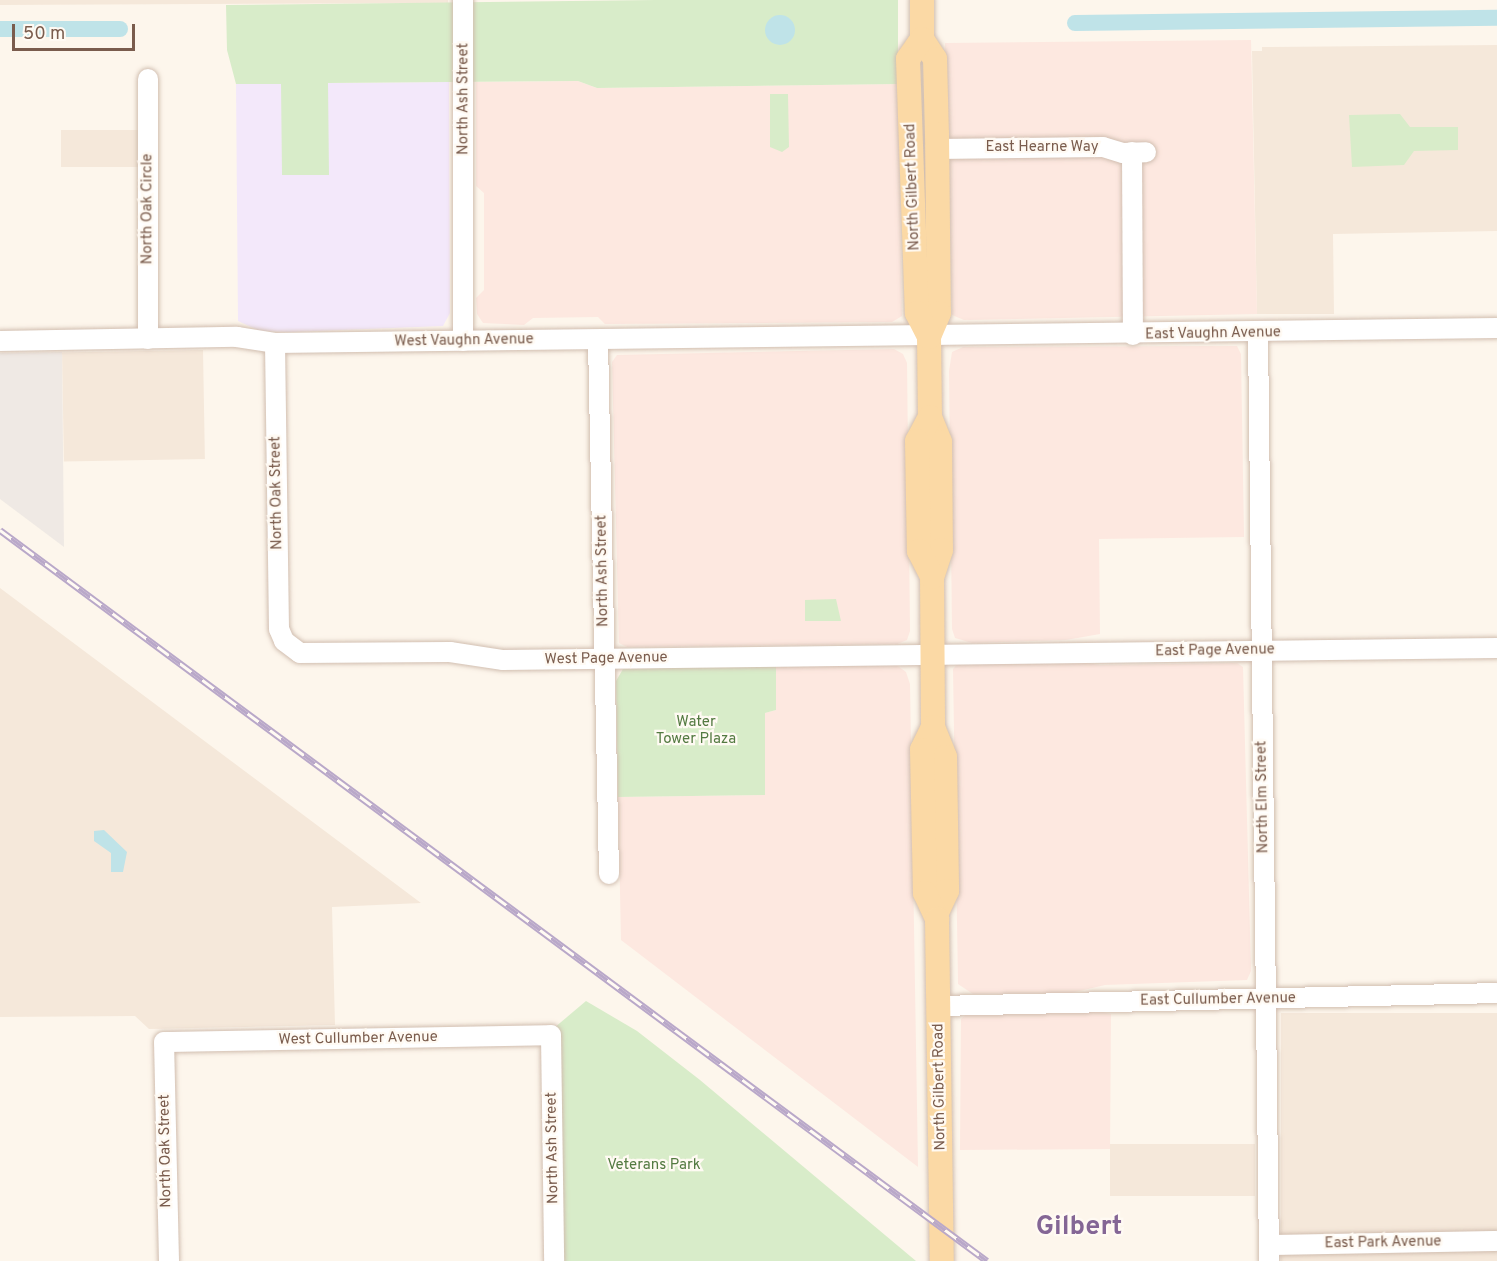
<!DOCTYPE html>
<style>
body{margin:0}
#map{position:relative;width:1497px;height:1261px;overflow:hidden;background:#fdf6ec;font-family:Overpass,sans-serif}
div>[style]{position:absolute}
.residential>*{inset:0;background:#f5e8da;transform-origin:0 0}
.commercial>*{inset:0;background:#fde8e0}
.industrial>*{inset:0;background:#efe9e4}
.education>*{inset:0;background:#f3e8fa}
.green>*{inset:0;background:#d8ecc9}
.water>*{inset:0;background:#bfe3e8}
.round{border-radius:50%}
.canal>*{height:16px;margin:-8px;padding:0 8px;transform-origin:8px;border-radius:8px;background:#bfe3e8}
.roads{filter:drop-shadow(0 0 2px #d1beb0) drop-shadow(0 0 2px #d1beb0)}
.minor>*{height:20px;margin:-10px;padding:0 10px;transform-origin:10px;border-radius:10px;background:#fff}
.major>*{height:24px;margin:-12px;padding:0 12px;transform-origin:12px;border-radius:12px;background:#fbd9a5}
.rail>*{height:7px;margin-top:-3.5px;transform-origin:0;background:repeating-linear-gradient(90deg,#fffaf3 0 14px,#b9a8c9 0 28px);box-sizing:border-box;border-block:2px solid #b9a8c9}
span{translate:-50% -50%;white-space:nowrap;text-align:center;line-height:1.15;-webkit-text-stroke:4.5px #fffaf3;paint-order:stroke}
.street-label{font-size:15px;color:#7a5c4d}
.park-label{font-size:15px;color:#537a41}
.town-label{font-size:27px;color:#846695;font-weight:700}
.scale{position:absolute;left:12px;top:24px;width:123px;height:27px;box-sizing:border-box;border:3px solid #7a5c4d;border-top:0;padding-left:8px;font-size:18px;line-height:21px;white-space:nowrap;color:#7a5c4d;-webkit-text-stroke:4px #fffaf3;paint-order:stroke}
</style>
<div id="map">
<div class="residential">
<div style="clip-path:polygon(0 0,448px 0,448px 3px,0 5px)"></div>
<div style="clip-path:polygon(1497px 45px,1497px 231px,1333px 234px,1334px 314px,1257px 314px,1252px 51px,1262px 51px,1262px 47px)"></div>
<div style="left:61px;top:130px;width:77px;height:37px"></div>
<div style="left:203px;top:350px;width:109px;height:141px;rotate:89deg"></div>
<div style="clip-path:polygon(0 588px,421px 903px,332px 907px,335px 1025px,149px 1029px,135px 1016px,0 1017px)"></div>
<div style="left:1497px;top:1013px;width:248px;height:216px;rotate:90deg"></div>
<div style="left:1255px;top:1144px;width:52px;height:145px;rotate:90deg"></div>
</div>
<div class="commercial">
<div style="clip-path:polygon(1251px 40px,1257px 314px,964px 320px,952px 315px,945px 43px)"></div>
<div style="clip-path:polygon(578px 81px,597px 88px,898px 84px,902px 316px,892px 322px,605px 324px,598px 317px,533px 318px,524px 325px,483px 323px,477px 314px,476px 298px,484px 290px,484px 193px,476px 186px,476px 82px)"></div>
<div style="clip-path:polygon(1237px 346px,1241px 354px,1244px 537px,1099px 539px,1100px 634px,1066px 640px,972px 643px,955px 638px,952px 629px,949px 371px,952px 352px,963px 347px)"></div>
<div style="clip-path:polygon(894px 349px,903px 354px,907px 363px,910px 631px,907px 640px,897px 644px,627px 647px,619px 643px,612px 362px,617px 355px)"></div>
<div style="clip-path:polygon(1060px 659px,1100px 665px,1237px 663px,1243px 667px,1251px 971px,1247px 980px,1105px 985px,1071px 993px,973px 994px,958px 984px,953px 669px,959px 662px)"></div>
<div style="clip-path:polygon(895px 664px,906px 672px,910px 684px,918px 1167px,621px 940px,618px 797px,765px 795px,765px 713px,776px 710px,776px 665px)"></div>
<div style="clip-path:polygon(1093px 1010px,1111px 1014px,1110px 1149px,960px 1150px,961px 1019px,969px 1012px)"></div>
</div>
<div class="industrial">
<div style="clip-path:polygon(62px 352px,64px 547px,0 499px,0 353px)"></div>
</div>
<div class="education">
<div style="clip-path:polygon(449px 82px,450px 313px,443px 326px,290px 332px,260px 331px,238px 321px,236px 84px)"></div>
</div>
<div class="green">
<div style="clip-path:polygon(656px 0,898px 0,898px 84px,597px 88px,578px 81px,328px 83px,329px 175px,282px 175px,281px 84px,236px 84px,227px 50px,226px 5px)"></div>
<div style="clip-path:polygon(770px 94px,788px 94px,789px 147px,782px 152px,770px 147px)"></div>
<div style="clip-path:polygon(1400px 114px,1410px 127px,1458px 127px,1458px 150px,1414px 151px,1404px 165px,1352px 167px,1349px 115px)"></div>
<div style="clip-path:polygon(836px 599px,841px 621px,805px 621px,805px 600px)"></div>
<div style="clip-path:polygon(776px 665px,776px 710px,765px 713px,765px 795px,618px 797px,616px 681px,623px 669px)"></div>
<div style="clip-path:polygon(586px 1001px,637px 1031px,700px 1080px,916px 1261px,561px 1261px,554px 1028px)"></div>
</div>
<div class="water">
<div class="round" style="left:765px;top:15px;width:30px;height:30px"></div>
<div style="clip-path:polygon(104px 830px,127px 852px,123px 872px,111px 872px,111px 853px,94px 841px,94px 831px)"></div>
</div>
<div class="canal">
<div style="left:1075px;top:23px;width:422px;rotate:-0.7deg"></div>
<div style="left:0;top:29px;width:120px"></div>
</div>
<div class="roads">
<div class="minor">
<div style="left:148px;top:79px;width:260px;rotate:90deg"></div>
<div style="left:937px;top:149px;width:166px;rotate:-0.7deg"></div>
<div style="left:1103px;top:147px;width:21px;rotate:17deg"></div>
<div style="left:1123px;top:153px;width:23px;rotate:-2deg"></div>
<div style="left:1132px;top:152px;width:183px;rotate:89.7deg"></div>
<div style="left:1258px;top:333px;width:928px;rotate:89.32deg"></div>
<div style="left:598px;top:340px;width:534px;rotate:88.82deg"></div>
<div style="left:0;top:341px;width:237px;rotate:-1deg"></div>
<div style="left:237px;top:337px;width:38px;rotate:9deg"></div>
<div style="left:275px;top:343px;width:1222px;rotate:-0.7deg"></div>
<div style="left:463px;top:341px;width:341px;rotate:-90deg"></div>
<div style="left:275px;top:343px;width:286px;rotate:89.2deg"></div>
<div style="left:279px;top:629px;width:13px;rotate:67deg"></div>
<div style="left:284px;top:641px;width:20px;rotate:37deg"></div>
<div style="left:300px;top:653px;width:150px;rotate:-0.4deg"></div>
<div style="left:450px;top:652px;width:54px;rotate:8.6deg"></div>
<div style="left:503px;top:660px;width:994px;rotate:-0.69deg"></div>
<div style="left:939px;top:1006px;width:558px;rotate:-1.33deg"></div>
<div style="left:1269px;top:1245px;width:228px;rotate:-1deg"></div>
<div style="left:169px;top:1261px;width:219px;rotate:-91.3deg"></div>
<div style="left:164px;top:1042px;width:387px;rotate:-1deg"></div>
<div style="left:551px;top:1035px;width:226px;rotate:89.2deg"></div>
</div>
<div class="major">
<div style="left:922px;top:0;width:39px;rotate:90deg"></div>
<div style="left:922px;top:39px;width:24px;rotate:57deg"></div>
<div style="left:935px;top:59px;width:75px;rotate:88.5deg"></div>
<div style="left:937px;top:134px;width:179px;rotate:89.4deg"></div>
<div style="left:939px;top:313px;width:26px;rotate:113deg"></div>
<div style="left:929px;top:337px;width:80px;rotate:89.3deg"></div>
<div style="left:930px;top:417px;width:27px;rotate:68deg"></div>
<div style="left:940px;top:442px;width:108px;rotate:89.5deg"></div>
<div style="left:941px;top:550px;width:28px;rotate:108deg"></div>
<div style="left:932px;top:577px;width:150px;rotate:89.6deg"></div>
<div style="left:933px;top:727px;width:32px;rotate:68deg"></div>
<div style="left:945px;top:757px;width:134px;rotate:89.1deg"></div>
<div style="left:947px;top:891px;width:23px;rotate:115deg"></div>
<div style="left:922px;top:39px;width:24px;rotate:125deg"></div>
<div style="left:908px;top:59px;width:254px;rotate:88deg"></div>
<div style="left:917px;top:313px;width:27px;rotate:63deg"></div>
<div style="left:930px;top:417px;width:27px;rotate:118deg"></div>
<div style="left:917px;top:441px;width:110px;rotate:89deg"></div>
<div style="left:919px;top:551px;width:29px;rotate:63deg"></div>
<div style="left:933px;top:727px;width:25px;rotate:116deg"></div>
<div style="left:922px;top:750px;width:143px;rotate:88.8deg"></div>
<div style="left:925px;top:893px;width:29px;rotate:65deg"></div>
<div style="left:937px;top:919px;width:342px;rotate:89.2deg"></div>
</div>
</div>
<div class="rail">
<div style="left:0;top:530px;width:1228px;rotate:36.52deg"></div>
</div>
<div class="street-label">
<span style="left:464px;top:99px;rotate:-90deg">North Ash Street</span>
<span style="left:1042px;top:148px">East Hearne Way</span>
<span style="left:913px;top:187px;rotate:-92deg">North Gilbert Road</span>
<span style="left:148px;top:209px;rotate:-90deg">North Oak Circle</span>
<span style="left:1213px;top:334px;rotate:-1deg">East Vaughn Avenue</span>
<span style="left:464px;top:341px;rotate:-1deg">West Vaughn Avenue</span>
<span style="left:277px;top:493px;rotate:-91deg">North Oak Street</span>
<span style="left:603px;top:571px;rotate:-91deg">North Ash Street</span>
<span style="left:1215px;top:651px;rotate:-1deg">East Page Avenue</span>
<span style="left:606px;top:659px;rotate:-1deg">West Page Avenue</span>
<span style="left:1263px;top:797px;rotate:-91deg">North Elm Street</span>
<span style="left:1218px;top:1000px;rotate:-1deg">East Cullumber Avenue</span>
<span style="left:358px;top:1039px;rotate:-1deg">West Cullumber Avenue</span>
<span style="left:940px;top:1087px;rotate:-91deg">North Gilbert Road</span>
<span style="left:553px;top:1148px;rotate:-91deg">North Ash Street</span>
<span style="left:166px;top:1151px;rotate:-91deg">North Oak Street</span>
<span style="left:1383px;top:1243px;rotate:-1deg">East Park Avenue</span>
</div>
<div class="park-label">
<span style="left:696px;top:731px">Water<br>Tower Plaza</span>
<span style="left:654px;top:1166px">Veterans Park</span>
</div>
<div class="town-label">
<span style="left:1079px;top:1228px">Gilbert</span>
</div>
<div class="scale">50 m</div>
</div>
